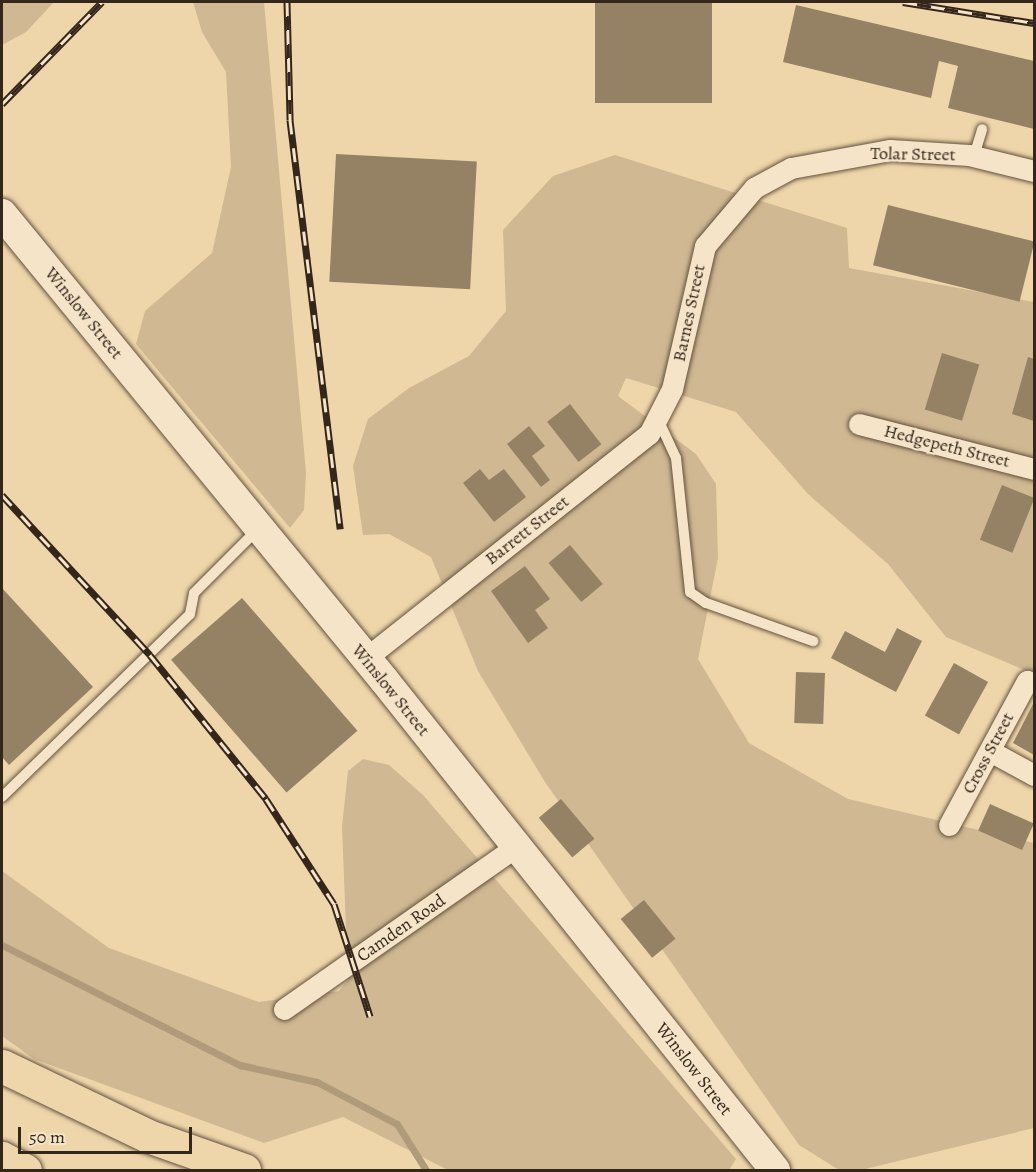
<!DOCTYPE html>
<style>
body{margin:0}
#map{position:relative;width:1036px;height:1172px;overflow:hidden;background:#efd6aa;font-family:Alegreya,serif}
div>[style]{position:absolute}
.green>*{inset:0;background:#cfb892}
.stream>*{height:7px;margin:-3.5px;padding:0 3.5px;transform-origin:3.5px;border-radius:3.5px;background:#af9a79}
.building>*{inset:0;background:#958265;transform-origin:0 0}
.roads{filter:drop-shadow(0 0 2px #63523f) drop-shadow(0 0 2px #63523f)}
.lane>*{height:10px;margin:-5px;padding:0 5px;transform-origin:5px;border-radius:5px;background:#f5e4c8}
.street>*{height:21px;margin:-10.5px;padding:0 10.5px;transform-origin:10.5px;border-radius:10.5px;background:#f5e4c8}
.secondary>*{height:30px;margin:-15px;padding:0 15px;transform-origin:15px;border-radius:15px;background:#f5e4c8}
.highway>*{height:33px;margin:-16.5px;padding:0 16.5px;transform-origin:16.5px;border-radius:16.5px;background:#efd6aa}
.rail>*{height:7px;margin-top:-3.5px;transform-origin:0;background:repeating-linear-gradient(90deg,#f5e4c8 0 14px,#34261b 0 28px);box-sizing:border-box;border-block:2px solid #34261b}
span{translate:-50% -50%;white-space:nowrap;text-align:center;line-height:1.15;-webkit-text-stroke:4.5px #f5e4c8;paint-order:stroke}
.street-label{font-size:18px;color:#34261b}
.frame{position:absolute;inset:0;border:3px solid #34261b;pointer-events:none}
.scale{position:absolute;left:18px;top:1127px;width:174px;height:27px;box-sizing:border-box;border:3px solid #34261b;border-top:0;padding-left:8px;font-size:18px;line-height:21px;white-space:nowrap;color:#34261b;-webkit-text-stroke:4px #f5e4c8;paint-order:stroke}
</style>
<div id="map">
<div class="green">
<div style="clip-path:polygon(2px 2px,54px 2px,26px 32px,2px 45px)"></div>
<div style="clip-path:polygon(193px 2px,264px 2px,306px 473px,304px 510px,290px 528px,136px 344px,145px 311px,212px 253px,231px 167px,226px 72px,202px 32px)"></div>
<div style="clip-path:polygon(615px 155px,847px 228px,849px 268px,1034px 302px,1034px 674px,946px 637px,888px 564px,808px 494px,736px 412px,626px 378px,618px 396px,696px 454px,716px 484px,718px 558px,698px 659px,749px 743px,848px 799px,1034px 843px,1034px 1128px,861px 1170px,839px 1170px,799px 1145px,545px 782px,478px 671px,431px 557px,389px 534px,363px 535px,353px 466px,368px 419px,409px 388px,469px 356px,506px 311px,503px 230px,553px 176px)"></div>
<div style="clip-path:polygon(363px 759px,389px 765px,423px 795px,736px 1159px,729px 1170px,448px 1170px,343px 1117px,264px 1143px,34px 1059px,2px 1036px,2px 871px,109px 948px,259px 1002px,339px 991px,348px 980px,342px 826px,348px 771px)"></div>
</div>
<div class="stream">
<div style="left:2px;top:945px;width:267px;rotate:26.8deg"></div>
<div style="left:240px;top:1065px;width:79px;rotate:12.4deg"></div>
<div style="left:317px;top:1082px;width:90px;rotate:27.7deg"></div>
<div style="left:397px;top:1124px;width:54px;rotate:57.8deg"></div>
</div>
<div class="building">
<div style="left:595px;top:2px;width:117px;height:101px"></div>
<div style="clip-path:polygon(796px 5px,1034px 61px,1034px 129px,948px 108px,958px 66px,939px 61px,931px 98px,783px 62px)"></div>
<div style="left:336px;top:154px;width:141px;height:128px;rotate:3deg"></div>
<div style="left:888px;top:205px;width:151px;height:62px;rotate:14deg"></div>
<div style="left:942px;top:353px;width:39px;height:59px;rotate:17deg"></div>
<div style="clip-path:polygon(1028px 357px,1034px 359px,1034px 421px,1012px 414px)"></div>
<div style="left:570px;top:404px;width:51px;height:29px;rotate:52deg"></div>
<div style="clip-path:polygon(529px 426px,545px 446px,532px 456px,550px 480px,541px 487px,507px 444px)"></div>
<div style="clip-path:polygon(480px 469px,489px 480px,504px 469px,526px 497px,494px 522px,463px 483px)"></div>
<div style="left:1002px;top:485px;width:35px;height:59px;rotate:22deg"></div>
<div style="left:570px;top:545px;width:51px;height:28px;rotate:50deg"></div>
<div style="clip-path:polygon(525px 566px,550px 599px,535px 610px,548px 628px,528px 643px,491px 591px)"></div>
<div style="clip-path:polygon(2px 588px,93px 687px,9px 765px,2px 757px)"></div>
<div style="left:242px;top:598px;width:176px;height:94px;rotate:49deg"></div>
<div style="clip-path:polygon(897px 628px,922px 641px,896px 692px,831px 658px,845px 631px,885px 652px)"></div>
<div style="left:954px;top:663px;width:39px;height:60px;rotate:29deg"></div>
<div style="left:796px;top:672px;width:29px;height:51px;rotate:2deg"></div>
<div style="clip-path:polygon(1034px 702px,1034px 755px,1013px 743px)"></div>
<div style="left:561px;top:799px;width:52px;height:29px;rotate:50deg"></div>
<div style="left:990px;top:804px;width:48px;height:29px;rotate:24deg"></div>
<div style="left:644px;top:900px;width:50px;height:30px;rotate:51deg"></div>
</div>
<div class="roads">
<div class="lane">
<div style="left:974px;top:156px;width:28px;rotate:-73deg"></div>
<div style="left:657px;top:417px;width:45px;rotate:65.1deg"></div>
<div style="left:676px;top:458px;width:135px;rotate:84deg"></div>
<div style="left:690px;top:592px;width:19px;rotate:35deg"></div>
<div style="left:706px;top:603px;width:114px;rotate:19.6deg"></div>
<div style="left:2px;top:797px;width:262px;rotate:-44.2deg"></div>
<div style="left:190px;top:614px;width:21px;rotate:-79deg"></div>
<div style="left:194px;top:593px;width:91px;rotate:-45deg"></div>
</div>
<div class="street">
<div style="left:859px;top:424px;width:181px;rotate:14.4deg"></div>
<div style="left:366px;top:658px;width:361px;rotate:-38.4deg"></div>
<div style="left:649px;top:434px;width:51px;rotate:-62.9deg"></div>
<div style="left:672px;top:389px;width:147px;rotate:-77deg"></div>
<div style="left:705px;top:246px;width:76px;rotate:-49.8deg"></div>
<div style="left:754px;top:188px;width:42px;rotate:-28.4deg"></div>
<div style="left:791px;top:168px;width:101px;rotate:-10.3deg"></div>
<div style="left:890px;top:150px;width:79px;rotate:3.6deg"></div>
<div style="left:969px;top:155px;width:67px;rotate:13.8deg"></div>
<div style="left:990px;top:751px;width:50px;rotate:28.6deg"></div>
<div style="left:949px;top:825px;width:164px;rotate:-61.6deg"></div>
<div style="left:284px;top:1009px;width:284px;rotate:-35deg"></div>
</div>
<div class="secondary">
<div style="left:2px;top:214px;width:603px;rotate:50.66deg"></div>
<div style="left:384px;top:680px;width:627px;rotate:51.41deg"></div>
</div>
<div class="highway">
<div style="left:2px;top:1066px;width:162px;rotate:25.6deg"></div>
<div style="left:148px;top:1136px;width:102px;rotate:19.5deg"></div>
<div style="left:2px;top:1158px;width:26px;rotate:28deg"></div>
</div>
</div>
<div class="rail">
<div style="left:287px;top:2px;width:118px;rotate:88.5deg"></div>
<div style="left:290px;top:120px;width:412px;rotate:83deg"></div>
<div style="left:903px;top:2px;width:133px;rotate:9.1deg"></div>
<div style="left:2px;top:104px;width:143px;rotate:-45.6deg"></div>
<div style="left:2px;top:495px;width:218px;rotate:47.2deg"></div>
<div style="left:150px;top:655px;width:185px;rotate:51.1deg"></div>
<div style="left:266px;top:799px;width:125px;rotate:57.1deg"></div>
<div style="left:334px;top:904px;width:118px;rotate:72.2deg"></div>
</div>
<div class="street-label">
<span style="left:913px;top:154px;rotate:1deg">Tolar Street</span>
<span style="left:84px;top:313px;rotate:51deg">Winslow Street</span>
<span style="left:689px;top:313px;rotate:-78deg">Barnes Street</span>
<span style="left:947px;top:446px;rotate:14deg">Hedgepeth Street</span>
<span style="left:527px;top:530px;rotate:-38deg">Barrett Street</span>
<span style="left:391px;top:690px;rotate:51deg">Winslow Street</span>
<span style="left:988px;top:753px;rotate:-62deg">Cross Street</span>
<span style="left:401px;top:928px;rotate:-35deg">Camden Road</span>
<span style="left:694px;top:1069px;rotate:52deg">Winslow Street</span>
</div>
<div class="frame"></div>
<div class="scale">50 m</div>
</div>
